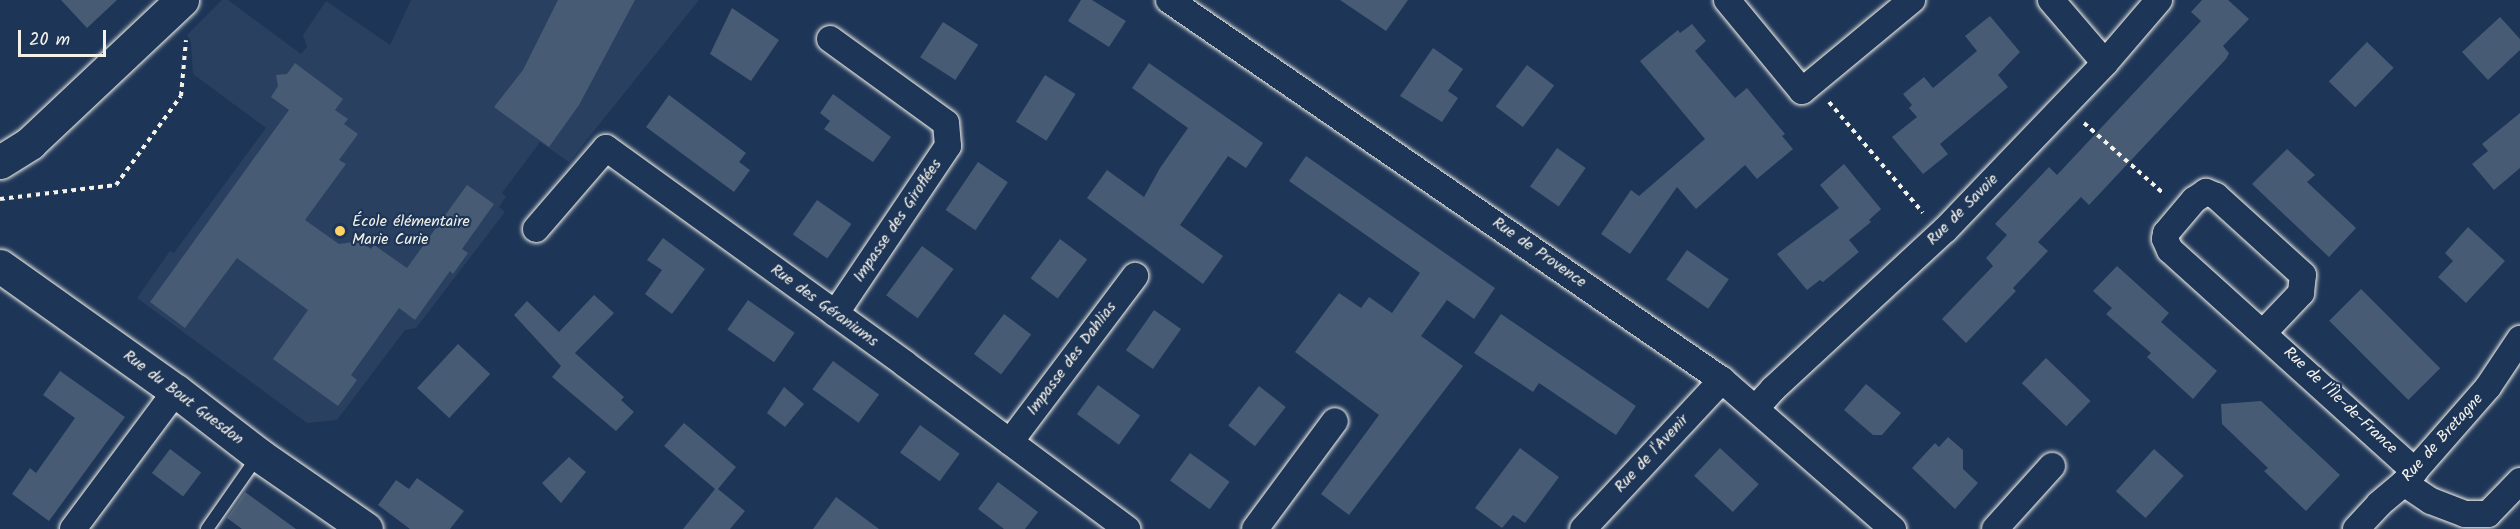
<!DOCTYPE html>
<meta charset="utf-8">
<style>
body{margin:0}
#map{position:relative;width:2520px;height:529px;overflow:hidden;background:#1d3557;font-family:Kalam,sans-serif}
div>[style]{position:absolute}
.built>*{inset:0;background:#2a4060}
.building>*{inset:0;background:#485b74;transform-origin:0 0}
.path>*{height:4px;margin-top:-2px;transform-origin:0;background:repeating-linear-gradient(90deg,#f4f1e8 0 4.5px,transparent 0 9px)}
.roads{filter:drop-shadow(0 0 2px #f4f1e8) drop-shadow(0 0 2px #f4f1e8)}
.lane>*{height:12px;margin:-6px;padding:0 6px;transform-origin:6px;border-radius:6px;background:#1d3557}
.street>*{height:26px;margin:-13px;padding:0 13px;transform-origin:13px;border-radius:13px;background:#1d3557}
.secondary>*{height:33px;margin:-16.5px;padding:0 16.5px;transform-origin:16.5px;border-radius:16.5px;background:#1d3557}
.dots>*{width:16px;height:16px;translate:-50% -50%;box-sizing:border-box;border:3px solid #1d3557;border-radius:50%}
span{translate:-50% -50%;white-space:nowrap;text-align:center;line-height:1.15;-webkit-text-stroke:4.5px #1d3557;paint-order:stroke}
.street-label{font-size:16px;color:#f4f1e8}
.poi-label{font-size:16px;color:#f4f1e8}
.left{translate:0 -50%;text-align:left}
.scale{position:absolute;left:18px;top:30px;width:88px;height:27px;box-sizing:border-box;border:3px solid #f4f1e8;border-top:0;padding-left:8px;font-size:18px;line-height:21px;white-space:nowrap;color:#f4f1e8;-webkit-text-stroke:4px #1d3557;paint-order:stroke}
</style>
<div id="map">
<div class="built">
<div style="clip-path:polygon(222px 0,228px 0,301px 54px,307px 47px,303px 35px,326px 1px,390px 45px,411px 0,699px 0,569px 162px,540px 142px,502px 193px,506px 197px,499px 207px,505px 212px,416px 328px,405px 330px,337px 420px,307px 423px,137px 298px,170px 251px,174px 253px,266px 128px,193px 74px,191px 42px,187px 35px)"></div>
</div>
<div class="building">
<div style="clip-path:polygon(61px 0,117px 0,87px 28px)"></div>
<div style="clip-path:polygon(558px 0,635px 0,579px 105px,549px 147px,494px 107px,523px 70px)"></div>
<div style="clip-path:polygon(1081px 0,1092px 0,1126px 21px,1109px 47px,1068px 21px)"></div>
<div style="clip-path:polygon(1340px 0,1408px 0,1386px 31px)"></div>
<div style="clip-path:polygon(2202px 0,2228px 0,2249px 19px,2223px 46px,2229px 53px,2226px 59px,2089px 205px,2081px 197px,2038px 242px,2048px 251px,2013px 288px,2016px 291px,1966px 343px,1942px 319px,1993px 266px,1986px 258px,2007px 235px,1995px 224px,2049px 167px,2057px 175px,2201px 21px,2191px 12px)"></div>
<div style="clip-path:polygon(732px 8px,779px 40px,751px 81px,710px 54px)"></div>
<div style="clip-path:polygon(1990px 16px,2020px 52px,1998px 75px,2008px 87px,1940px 144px,1948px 154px,1923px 174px,1892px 137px,1917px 117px,1909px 108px,1912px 105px,1903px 94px,1924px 77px,1933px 88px,1977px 51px,1965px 36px)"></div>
<div style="clip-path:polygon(2500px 17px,2520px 39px,2520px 50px,2488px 80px,2462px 52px)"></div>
<div style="left:943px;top:22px;width:42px;height:42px;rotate:33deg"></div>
<div style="clip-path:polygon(1692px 24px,1706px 41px,1695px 51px,1735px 98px,1747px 88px,1785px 134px,1782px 136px,1793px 149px,1757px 179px,1745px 165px,1696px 209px,1677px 187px,1630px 254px,1601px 234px,1631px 190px,1639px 196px,1705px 139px,1640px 61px,1678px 30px,1680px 33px)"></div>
<div style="left:2367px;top:42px;width:37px;height:55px;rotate:44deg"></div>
<div style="clip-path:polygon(1433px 48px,1463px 69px,1448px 91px,1458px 98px,1442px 122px,1400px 96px)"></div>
<div style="clip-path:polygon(295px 63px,343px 99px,335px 110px,348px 119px,344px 124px,358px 134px,339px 160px,346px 164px,305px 220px,339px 244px,360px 241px,371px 249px,374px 245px,407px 268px,467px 185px,494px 204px,462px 249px,468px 253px,453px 274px,450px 271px,415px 320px,399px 308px,351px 375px,357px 380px,338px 406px,273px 359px,308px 310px,237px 258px,185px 328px,150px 302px,289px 110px,271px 97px,278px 86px,276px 75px,287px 74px)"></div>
<div style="clip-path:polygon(1149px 63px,1263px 143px,1246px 168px,1228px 156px,1180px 225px,1223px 256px,1203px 284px,1087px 198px,1107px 170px,1144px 197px,1160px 168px,1188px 128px,1132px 88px)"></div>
<div style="left:1527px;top:65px;width:34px;height:52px;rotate:37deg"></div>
<div style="left:1045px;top:75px;width:36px;height:55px;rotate:32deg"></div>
<div style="clip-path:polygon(833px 94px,891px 137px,873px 162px,824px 129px,830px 121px,820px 113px)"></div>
<div style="clip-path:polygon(669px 95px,746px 153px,739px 162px,750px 170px,734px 192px,646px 127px)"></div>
<div style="clip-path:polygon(2520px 113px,2520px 168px,2494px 190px,2472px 164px,2488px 151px,2482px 144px)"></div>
<div style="left:1557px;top:148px;width:35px;height:47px;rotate:35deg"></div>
<div style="clip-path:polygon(2287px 149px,2315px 175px,2307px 182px,2356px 228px,2329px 257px,2252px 184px)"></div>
<div style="clip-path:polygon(1306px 156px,1495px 288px,1474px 319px,1447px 300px,1421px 336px,1463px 366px,1349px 515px,1321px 494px,1379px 415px,1295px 352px,1339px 293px,1361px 308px,1369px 297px,1392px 313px,1420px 273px,1289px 181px)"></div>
<div style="left:978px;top:162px;width:36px;height:58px;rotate:34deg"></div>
<div style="clip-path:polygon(1844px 164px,1881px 209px,1869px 220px,1871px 222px,1849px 240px,1859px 252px,1823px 282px,1820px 280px,1807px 290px,1777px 254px,1839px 208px,1820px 185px)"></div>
<div style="left:817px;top:200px;width:42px;height:42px;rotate:35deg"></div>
<div style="clip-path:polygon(2468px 227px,2505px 261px,2466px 303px,2438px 277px,2453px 261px,2445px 253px)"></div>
<div style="clip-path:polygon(663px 238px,705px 269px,672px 314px,645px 294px,662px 270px,647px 260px)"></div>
<div style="left:1060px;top:239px;width:34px;height:49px;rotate:37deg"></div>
<div style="left:922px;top:246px;width:39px;height:61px;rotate:36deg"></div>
<div style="left:1687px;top:250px;width:51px;height:36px;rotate:35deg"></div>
<div style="clip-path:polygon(2117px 266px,2169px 313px,2161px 322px,2217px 371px,2193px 399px,2147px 357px,2151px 353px,2106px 314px,2112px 308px,2093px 291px)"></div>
<div style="left:2361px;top:289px;width:112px;height:45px;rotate:45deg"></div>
<div style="clip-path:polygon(594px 295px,614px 313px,575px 353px,624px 397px,621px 400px,634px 412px,616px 431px,552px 377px,561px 366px,514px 315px,527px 301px,559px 332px)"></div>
<div style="left:748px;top:300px;width:57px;height:36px;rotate:35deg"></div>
<div style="left:1154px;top:310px;width:33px;height:49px;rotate:35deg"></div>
<div style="left:1004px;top:314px;width:34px;height:50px;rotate:37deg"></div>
<div style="clip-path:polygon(1501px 314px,1636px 406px,1616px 435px,1539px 383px,1533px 392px,1474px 353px)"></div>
<div style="left:458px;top:344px;width:44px;height:60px;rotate:43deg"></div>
<div style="left:2046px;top:358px;width:62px;height:35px;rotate:44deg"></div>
<div style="left:833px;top:361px;width:57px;height:35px;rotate:36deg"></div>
<div style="clip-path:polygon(60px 371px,125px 417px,49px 521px,12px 494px,30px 468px,36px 473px,75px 418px,43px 395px)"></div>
<div style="clip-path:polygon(1866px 384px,1901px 413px,1882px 435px,1873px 435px,1844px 410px)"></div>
<div style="left:1098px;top:385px;width:52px;height:36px;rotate:36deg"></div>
<div style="left:1259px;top:386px;width:34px;height:50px;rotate:38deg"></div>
<div style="clip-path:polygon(784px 387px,804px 404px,785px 427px,767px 413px)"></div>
<div style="clip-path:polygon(2261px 401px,2340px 475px,2306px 511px,2264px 471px,2268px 468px,2222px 424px,2221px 404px)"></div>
<div style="clip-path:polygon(684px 423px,736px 467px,718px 489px,745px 511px,730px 529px,683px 529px,715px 489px,664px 446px)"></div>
<div style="left:920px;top:425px;width:49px;height:34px;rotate:36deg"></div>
<div style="clip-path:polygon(1948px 437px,1963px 450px,1963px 469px,1978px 483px,1955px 509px,1912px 468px,1935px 443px,1939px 447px)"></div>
<div style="clip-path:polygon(1520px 448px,1559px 477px,1525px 523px,1513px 515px,1502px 528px,1475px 508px)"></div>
<div style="left:1720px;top:448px;width:53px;height:38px;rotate:43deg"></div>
<div style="left:170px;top:449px;width:39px;height:30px;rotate:37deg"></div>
<div style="left:2154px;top:449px;width:40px;height:57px;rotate:42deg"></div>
<div style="left:1190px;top:453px;width:49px;height:34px;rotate:36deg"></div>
<div style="clip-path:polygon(569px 457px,586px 472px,561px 503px,542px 483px)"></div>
<div style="clip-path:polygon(417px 478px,464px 511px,450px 529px,410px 529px,378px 505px,396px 480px,409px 489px)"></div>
<div style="clip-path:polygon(998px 482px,1038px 512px,1025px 529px,1004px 529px,978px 509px)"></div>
<div style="clip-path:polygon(245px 492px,296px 529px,242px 529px,227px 518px)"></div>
<div style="clip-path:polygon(836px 497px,879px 529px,813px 529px)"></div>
</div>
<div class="path">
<div style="left:1829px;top:102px;width:145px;rotate:49.7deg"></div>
<div style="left:2084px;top:123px;width:107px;rotate:41.6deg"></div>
<div style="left:0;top:199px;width:117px;rotate:-6.9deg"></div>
<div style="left:116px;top:185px;width:110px;rotate:-53.9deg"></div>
<div style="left:181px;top:96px;width:56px;rotate:-84.9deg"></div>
</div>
<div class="roads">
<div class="lane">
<div style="left:207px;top:529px;width:89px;rotate:-55.1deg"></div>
</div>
<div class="street">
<div style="left:1169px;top:0;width:671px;rotate:34.5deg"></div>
<div style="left:1722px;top:380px;width:227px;rotate:41.1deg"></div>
<div style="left:1727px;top:0;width:118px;rotate:50.5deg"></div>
<div style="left:1802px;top:91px;width:143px;rotate:-39.6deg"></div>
<div style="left:2051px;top:0;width:83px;rotate:49.4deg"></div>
<div style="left:830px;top:39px;width:143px;rotate:35.9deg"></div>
<div style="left:946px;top:123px;width:23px;rotate:85deg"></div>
<div style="left:948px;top:146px;width:202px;rotate:123.9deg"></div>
<div style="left:536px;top:229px;width:107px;rotate:-49.2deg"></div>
<div style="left:606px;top:148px;width:369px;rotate:35.8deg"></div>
<div style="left:905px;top:364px;width:277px;rotate:36.6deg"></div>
<div style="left:2264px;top:332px;width:54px;rotate:-46.5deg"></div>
<div style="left:2301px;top:293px;width:18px;rotate:-84deg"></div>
<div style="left:2303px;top:275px;width:118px;rotate:-137.8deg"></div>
<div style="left:2216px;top:196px;width:11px;rotate:-158deg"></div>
<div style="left:2206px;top:192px;width:14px;rotate:146deg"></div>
<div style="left:2194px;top:200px;width:43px;rotate:130.3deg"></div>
<div style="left:2166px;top:233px;width:6px;rotate:99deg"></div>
<div style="left:2165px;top:239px;width:12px;rotate:66deg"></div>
<div style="left:2170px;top:250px;width:330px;rotate:42.1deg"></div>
<div style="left:1756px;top:408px;width:25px;rotate:-48deg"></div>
<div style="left:1773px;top:389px;width:234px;rotate:-42.8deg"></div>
<div style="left:1945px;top:230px;width:231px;rotate:-46.2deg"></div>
<div style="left:2105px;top:63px;width:83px;rotate:-49.4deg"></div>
<div style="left:1010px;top:442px;width:208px;rotate:-53deg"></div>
<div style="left:2404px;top:483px;width:32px;rotate:34deg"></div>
<div style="left:2431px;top:501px;width:36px;rotate:21deg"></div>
<div style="left:2465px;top:514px;width:23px"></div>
<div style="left:2488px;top:514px;width:46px;rotate:-45.9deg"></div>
<div style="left:73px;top:529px;width:172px;rotate:-53.3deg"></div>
<div style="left:1255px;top:529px;width:134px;rotate:-53.5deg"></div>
<div style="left:1583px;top:529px;width:204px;rotate:-47deg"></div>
<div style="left:1995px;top:529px;width:85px;rotate:-47.9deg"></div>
<div style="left:2356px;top:529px;width:34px;rotate:-47deg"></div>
<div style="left:2379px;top:504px;width:33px;rotate:-40deg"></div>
<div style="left:2404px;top:483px;width:128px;rotate:-48.8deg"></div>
<div style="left:2488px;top:387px;width:58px;rotate:-56.3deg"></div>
</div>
<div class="secondary">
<div style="left:0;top:162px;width:36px;rotate:-32deg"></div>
<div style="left:30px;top:143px;width:209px;rotate:-43.3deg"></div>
<div style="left:0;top:266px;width:216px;rotate:35.4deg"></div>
<div style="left:176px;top:391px;width:105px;rotate:37.6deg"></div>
<div style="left:259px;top:455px;width:130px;rotate:34.7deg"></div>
</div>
</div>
<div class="dots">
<div style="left:340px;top:231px;background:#ffd166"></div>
</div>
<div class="street-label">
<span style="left:1963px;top:210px;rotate:-45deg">Rue de Savoie</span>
<span style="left:898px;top:221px;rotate:-56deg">Impasse des Giroflées</span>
<span style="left:1539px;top:253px;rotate:35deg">Rue de Provence</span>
<span style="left:824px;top:306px;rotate:36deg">Rue des Géraniums</span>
<span style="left:1072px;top:359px;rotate:-53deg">Impasse des Dahlias</span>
<span style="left:183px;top:398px;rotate:37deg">Rue du Bout Guesdon</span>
<span style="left:2340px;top:401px;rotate:43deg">Rue de l'Île-de-France</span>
<span style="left:2443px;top:438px;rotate:-48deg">Rue de Bretagne</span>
<span style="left:1652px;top:454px;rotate:-47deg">Rue de l'Avenir</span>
</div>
<div class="poi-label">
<span class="left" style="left:352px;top:231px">École élémentaire<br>Marie Curie</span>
</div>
<div class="scale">20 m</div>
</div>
